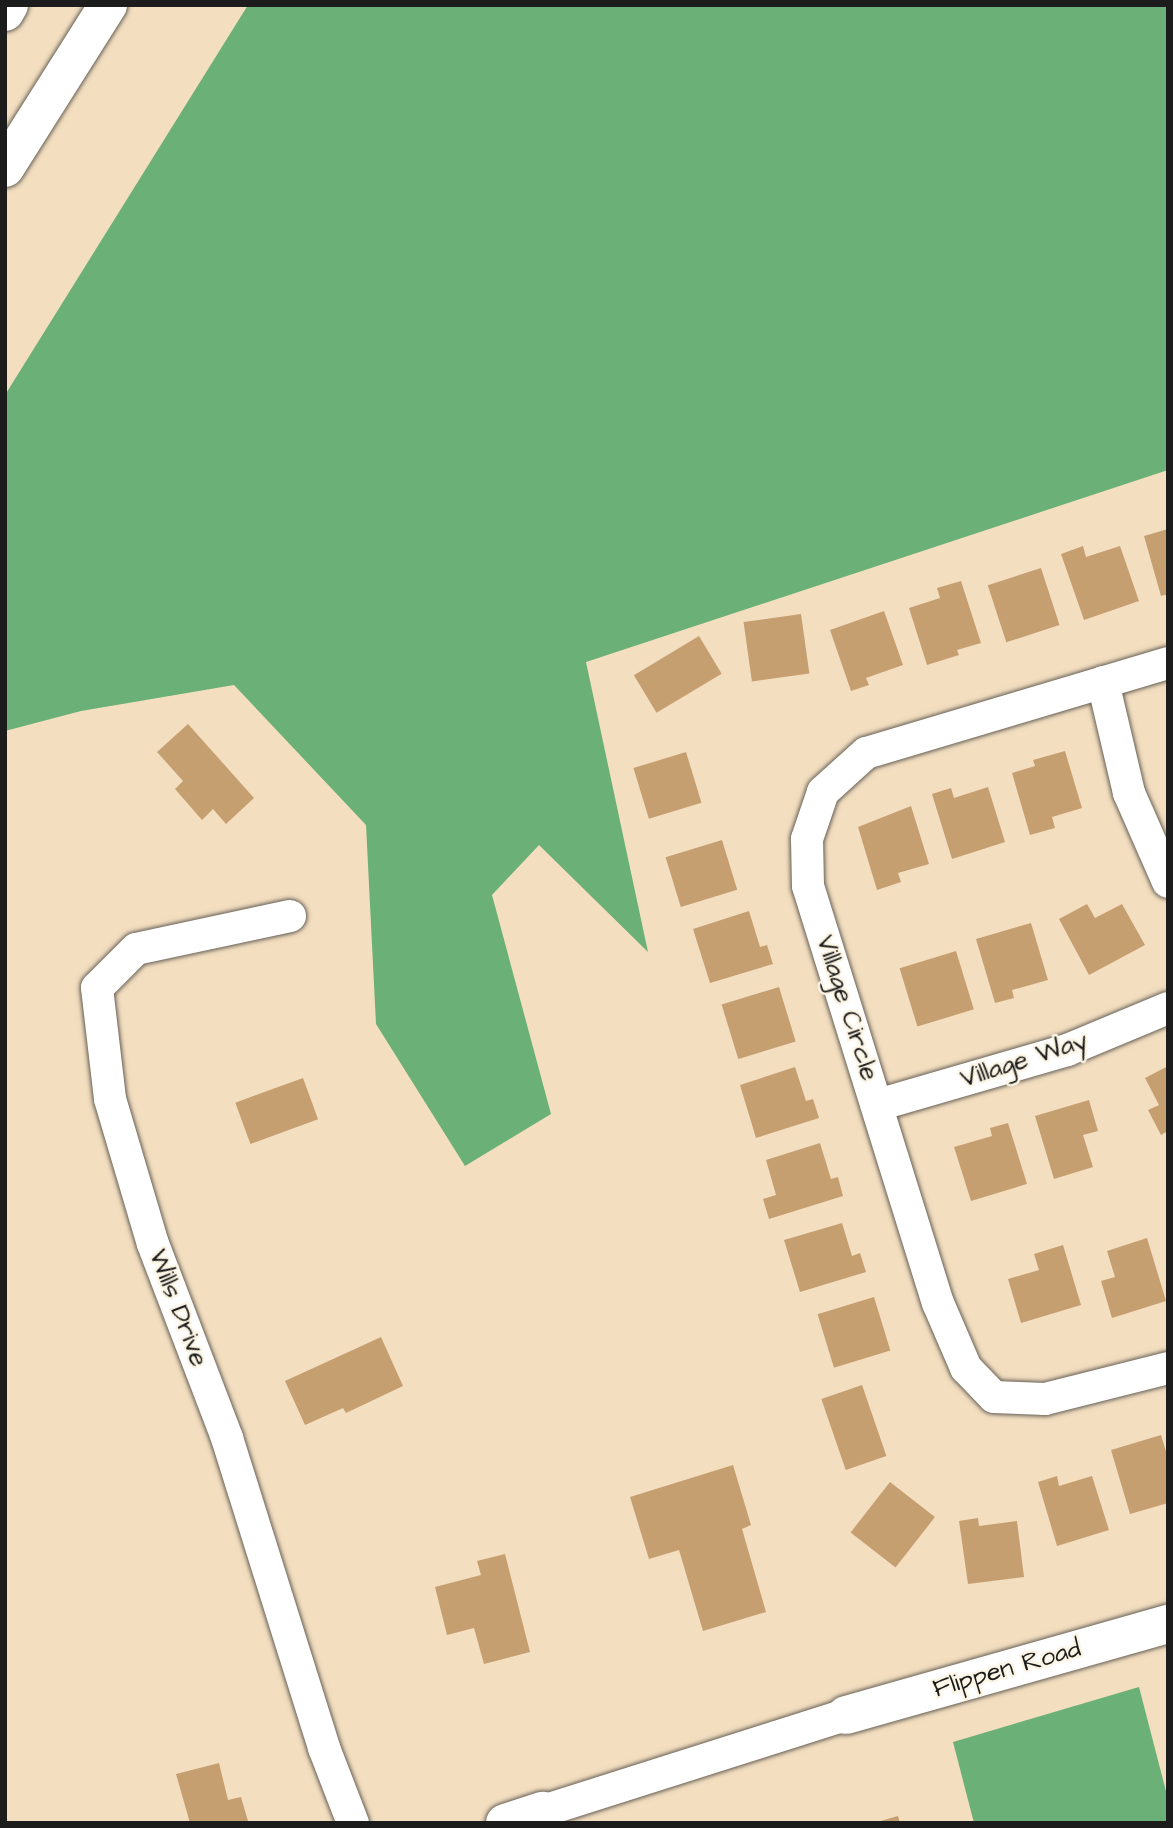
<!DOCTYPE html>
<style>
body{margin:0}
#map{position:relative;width:1173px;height:1828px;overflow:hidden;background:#f3dec0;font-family:"Architects Daughter",sans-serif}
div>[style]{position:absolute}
.forest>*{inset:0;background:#6bb076}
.building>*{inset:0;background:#c69f71;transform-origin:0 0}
.roads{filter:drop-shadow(0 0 2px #676055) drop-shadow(0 0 2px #676055)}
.minor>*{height:32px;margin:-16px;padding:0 16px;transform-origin:16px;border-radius:16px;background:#fff}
.tertiary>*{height:38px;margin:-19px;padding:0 19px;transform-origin:19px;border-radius:19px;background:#fff}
.motorway>*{height:38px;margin:-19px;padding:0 19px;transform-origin:19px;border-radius:19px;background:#fff}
span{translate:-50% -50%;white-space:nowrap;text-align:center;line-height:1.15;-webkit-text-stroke:5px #fcf5e5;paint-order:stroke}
.street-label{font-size:26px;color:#1c1c1c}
.frame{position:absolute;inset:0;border:7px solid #1c1c1c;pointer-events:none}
</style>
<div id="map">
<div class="forest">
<div style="clip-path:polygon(248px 5px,1168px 5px,1168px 470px,586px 662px,648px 952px,539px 845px,492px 895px,551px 1114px,465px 1166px,376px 1024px,366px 825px,234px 685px,81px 711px,5px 731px,5px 395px)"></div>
<div style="clip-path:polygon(1139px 1687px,1168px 1799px,1168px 1823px,974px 1823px,953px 1742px)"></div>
</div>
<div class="building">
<div style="clip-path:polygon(1168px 529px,1168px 594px,1161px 596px,1144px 536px)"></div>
<div style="clip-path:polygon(1083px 546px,1086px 557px,1120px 546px,1139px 601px,1084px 620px,1061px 554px)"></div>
<div style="left:1041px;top:568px;width:60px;height:56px;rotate:72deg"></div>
<div style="clip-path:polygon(961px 581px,981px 643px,957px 650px,959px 655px,927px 665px,909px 608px,940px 598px,937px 588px)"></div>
<div style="clip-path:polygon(884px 611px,903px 665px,866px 678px,869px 685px,851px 691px,830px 630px)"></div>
<div style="left:801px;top:614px;width:60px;height:58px;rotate:82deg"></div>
<div style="left:699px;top:636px;width:44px;height:76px;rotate:59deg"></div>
<div style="clip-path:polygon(188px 724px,254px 798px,226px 824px,213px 809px,202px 820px,175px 789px,183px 781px,157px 752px)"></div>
<div style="clip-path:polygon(1065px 751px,1082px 808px,1052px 817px,1055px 828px,1030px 835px,1012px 773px,1035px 766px,1033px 760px)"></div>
<div style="left:686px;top:752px;width:53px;height:55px;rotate:73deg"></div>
<div style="clip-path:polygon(988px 787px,1005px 842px,952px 859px,932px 794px,951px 788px,954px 798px)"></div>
<div style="clip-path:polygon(911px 806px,929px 864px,898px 873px,901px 882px,877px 890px,858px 827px)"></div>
<div style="left:722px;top:840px;width:52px;height:59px;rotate:73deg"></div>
<div style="clip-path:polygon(1087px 904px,1095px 918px,1122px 904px,1145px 945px,1089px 975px,1059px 919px)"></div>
<div style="clip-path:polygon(749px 911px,760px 947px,767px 945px,773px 964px,710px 983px,693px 929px)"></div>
<div style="clip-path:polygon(1031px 923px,1048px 980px,1012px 990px,1014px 998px,995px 1003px,976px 939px)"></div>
<div style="left:956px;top:951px;width:61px;height:59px;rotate:73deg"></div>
<div style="left:779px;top:987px;width:57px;height:60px;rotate:73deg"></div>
<div style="clip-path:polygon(1168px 1066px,1168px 1131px,1161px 1135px,1148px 1110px,1159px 1105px,1145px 1078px)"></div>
<div style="clip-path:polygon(795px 1067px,806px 1101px,813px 1099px,819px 1118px,756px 1138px,740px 1085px)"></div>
<div style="left:303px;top:1078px;width:44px;height:72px;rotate:70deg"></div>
<div style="clip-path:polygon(1089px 1100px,1098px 1131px,1083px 1135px,1093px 1167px,1054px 1179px,1035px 1116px)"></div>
<div style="clip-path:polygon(1008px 1123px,1027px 1184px,971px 1201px,954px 1147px,992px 1136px,990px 1128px)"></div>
<div style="clip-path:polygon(820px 1143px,831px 1179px,838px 1177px,843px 1196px,769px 1219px,763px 1199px,776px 1195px,766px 1160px)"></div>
<div style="clip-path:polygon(842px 1223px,852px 1256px,860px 1253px,866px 1272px,800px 1292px,784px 1240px)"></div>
<div style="clip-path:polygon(1147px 1238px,1166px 1301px,1112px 1318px,1101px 1281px,1115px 1277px,1107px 1251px)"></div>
<div style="clip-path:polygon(1063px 1245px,1081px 1305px,1021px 1323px,1008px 1279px,1039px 1270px,1034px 1254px)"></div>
<div style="left:874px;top:1297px;width:56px;height:59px;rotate:73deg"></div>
<div style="clip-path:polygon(381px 1337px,403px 1386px,346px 1413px,343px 1408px,305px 1425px,285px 1381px)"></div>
<div style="left:862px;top:1385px;width:75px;height:43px;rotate:71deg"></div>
<div style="clip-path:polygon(1161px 1435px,1168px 1458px,1168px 1503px,1130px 1514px,1111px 1450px)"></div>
<div style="clip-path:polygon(733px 1465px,751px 1525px,742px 1529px,766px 1612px,703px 1631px,679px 1550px,649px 1559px,630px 1497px)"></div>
<div style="clip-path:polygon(1057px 1476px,1059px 1486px,1092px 1476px,1109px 1530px,1057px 1546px,1038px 1482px)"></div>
<div style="left:890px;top:1482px;width:57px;height:64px;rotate:38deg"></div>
<div style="clip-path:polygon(978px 1518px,979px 1526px,1017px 1521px,1024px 1577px,968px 1584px,959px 1521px)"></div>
<div style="clip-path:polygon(505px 1554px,530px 1652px,484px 1664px,474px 1628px,447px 1635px,435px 1587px,481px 1575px,477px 1561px)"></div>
<div style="clip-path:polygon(219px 1763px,228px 1800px,241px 1797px,248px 1821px,190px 1823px,176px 1774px)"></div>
<div style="clip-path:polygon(898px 1816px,900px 1823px,877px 1823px,877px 1822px)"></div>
</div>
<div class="roads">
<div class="minor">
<div style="left:1168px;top:663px;width:315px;rotate:163.4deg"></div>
<div style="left:866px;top:753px;width:58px;rotate:137.8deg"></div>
<div style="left:823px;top:792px;width:50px;rotate:108.8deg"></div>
<div style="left:807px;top:839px;width:47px;rotate:88.8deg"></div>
<div style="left:808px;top:886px;width:437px;rotate:72.7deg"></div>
<div style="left:938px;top:1303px;width:71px;rotate:66.7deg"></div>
<div style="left:966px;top:1368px;width:40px;rotate:46deg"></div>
<div style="left:994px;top:1397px;width:51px;rotate:2.2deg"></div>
<div style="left:1045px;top:1399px;width:127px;rotate:-14.1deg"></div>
<div style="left:1103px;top:682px;width:114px;rotate:76.8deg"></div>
<div style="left:1129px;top:793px;width:97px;rotate:66.3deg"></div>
<div style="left:290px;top:916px;width:157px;rotate:167.9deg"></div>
<div style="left:136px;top:949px;width:55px;rotate:135deg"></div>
<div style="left:97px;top:988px;width:112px;rotate:83.3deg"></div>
<div style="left:110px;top:1099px;width:151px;rotate:73.5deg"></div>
<div style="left:153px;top:1244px;width:208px;rotate:69.1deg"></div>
<div style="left:227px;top:1438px;width:325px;rotate:72.6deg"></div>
<div style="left:324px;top:1748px;width:80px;rotate:68.9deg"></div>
<div style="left:878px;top:1105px;width:197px;rotate:-16.2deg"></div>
<div style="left:1067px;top:1050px;width:109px;rotate:-22.6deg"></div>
<div style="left:546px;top:1823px;width:12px;rotate:-104deg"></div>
<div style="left:543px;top:1811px;width:318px;rotate:-17.6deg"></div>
</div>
<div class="tertiary">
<div style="left:846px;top:1715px;width:335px;rotate:-15.8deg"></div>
<div style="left:505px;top:1823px;width:40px;rotate:-18deg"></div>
</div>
<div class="motorway">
<div style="left:5px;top:12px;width:8px;rotate:-60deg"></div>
<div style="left:5px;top:168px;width:193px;rotate:-57.7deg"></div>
</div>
</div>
<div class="street-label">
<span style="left:847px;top:1008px;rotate:72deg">Village Circle</span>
<span style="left:1024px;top:1060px;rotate:-18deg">Village Way</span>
<span style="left:178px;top:1308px;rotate:69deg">Wills Drive</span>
<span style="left:1007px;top:1669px;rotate:-16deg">Flippen Road</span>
</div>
<div class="frame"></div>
</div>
